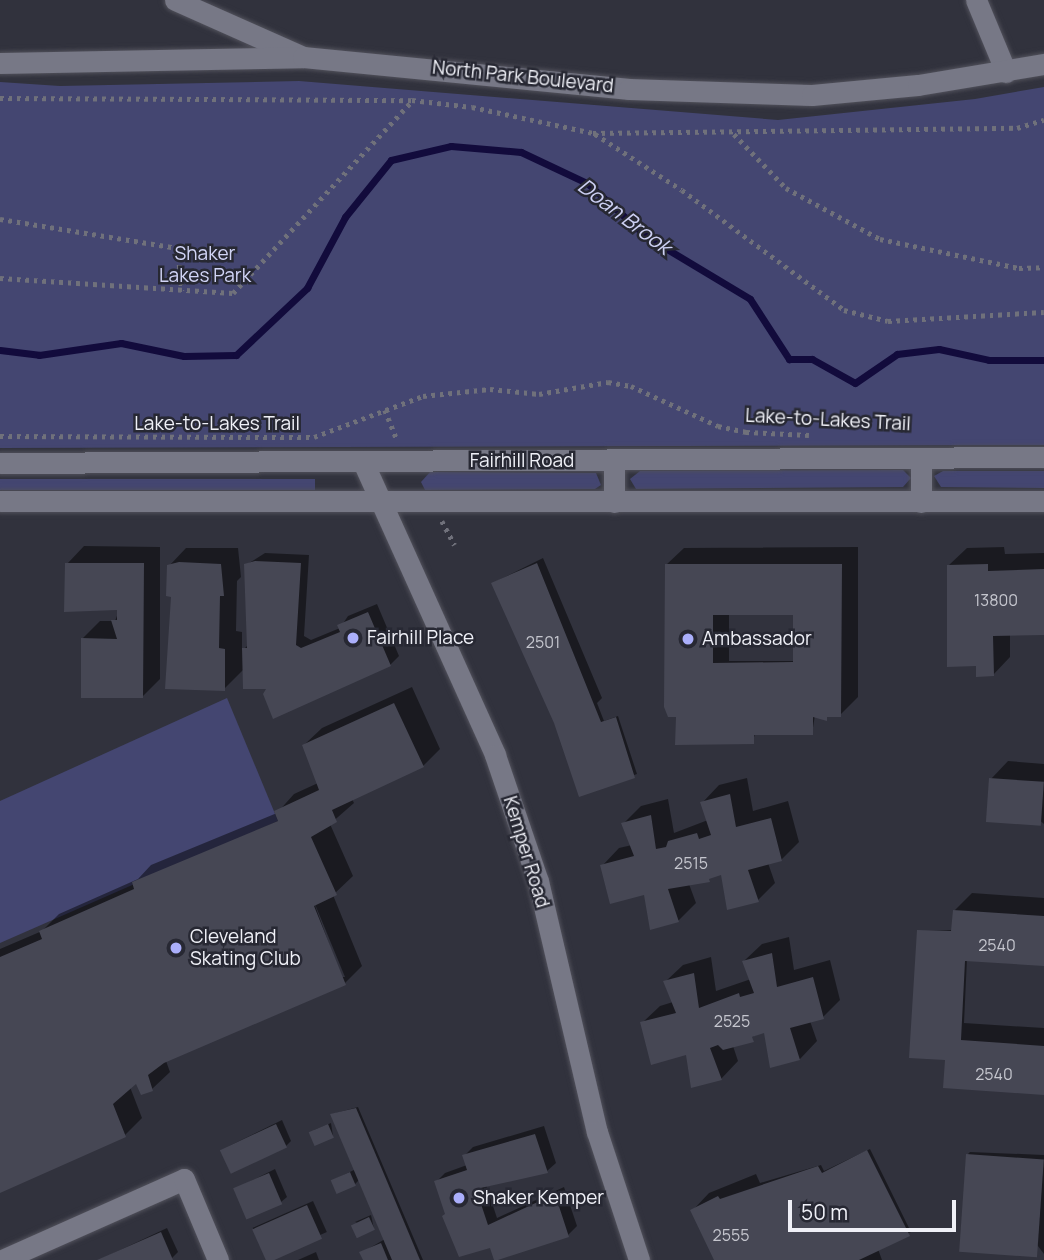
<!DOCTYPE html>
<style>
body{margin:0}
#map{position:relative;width:1044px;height:1260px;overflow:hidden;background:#31323d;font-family:Manrope,sans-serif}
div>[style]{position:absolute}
.green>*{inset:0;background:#444671;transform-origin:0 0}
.shadow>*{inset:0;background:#0007;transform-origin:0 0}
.stream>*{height:7px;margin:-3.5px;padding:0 3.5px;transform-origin:3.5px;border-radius:3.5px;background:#120b3c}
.building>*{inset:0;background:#464754;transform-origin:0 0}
.path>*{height:4.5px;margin-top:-2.25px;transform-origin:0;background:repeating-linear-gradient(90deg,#70717b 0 3.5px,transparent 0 8.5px)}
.roads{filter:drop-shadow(0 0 2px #51515b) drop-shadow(0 0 2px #51515b)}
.street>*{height:21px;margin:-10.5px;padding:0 10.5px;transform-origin:10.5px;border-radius:10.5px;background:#777886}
.secondary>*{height:21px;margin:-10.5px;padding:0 10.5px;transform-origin:10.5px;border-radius:10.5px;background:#777886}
.dots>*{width:19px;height:19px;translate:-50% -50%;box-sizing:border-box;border:4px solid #272833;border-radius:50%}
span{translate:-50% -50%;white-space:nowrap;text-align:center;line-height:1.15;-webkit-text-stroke:5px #272833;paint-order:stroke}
.number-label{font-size:16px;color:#c5c6ce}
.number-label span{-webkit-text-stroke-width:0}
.street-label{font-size:19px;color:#eff0f7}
.park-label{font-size:19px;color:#d1d4f6}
.poi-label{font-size:19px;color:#eff0f7}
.left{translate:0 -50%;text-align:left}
.water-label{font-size:21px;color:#cdd0f3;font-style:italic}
.scale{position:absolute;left:788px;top:1200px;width:168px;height:32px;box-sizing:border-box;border:4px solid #eff0f7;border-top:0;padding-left:9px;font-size:21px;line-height:24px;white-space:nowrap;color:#eff0f7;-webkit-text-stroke:5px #272833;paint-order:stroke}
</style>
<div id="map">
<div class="green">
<div style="clip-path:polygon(299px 81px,778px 120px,975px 99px,1044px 87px,1044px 445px,0 448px,0 82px,60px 86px)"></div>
<div style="clip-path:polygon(903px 470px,911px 478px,903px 487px,636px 489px,630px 479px,640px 471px)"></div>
<div style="clip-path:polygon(943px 471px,1044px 471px,1044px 488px,941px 487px,934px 476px)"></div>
<div style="clip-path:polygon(430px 472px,596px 473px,601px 485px,595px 489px,425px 490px,421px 482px)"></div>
<div style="left:0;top:479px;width:315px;height:11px"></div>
<div style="clip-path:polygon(227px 698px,278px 821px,0 943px,0 801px)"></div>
</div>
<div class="shadow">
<div style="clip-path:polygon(84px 546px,160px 547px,160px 679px,143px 696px,83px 638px,100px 621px,115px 621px,120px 608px,67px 564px)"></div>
<div style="clip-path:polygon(evenodd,858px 547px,858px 697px,840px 715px,815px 715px,812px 734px,755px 733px,753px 742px,678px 718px,666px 565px,684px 548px,858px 547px,729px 613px,795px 613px,795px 661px,729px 661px,729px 613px)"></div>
<div style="clip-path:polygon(1004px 547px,1005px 554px,1044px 553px,1044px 633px,1010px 634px,1010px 657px,993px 675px,977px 664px,949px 565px,967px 548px)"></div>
<div style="clip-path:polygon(186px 548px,238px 548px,241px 577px,237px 581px,236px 631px,242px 632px,242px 651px,249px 644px,246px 565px,265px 553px,309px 555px,304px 636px,311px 640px,340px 628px,348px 616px,377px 604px,399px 656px,390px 665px,269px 687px,245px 668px,224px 689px,173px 595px,169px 566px)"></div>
<div style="clip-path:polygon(543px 558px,602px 698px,597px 703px,604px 721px,618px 716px,637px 774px,580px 794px,555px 721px,493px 583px)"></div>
<div style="clip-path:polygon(evenodd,412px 687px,440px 749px,423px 766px,352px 799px,354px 803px,330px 824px,353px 876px,333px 895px,362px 966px,345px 983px,166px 1061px,170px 1072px,152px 1089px,137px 1081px,130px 1087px,142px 1118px,125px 1135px,0 1191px,0 949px,42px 931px,59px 914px,138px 879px,151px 865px,277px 813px,294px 794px,318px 783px,304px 745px,322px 728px,412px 687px,312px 897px,345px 977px,341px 977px,312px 897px)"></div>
<div style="clip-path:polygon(1008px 761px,1044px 764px,1044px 824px,991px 779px)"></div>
<div style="clip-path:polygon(747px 778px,753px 811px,788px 801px,799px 842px,781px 860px,768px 863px,775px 883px,758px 900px,723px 873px,689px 884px,696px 903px,679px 920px,651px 928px,646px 893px,602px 866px,619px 848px,632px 845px,624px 823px,641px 806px,668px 799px,674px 833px,708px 820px,702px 803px,719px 785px)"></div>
<div style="clip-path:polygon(972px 893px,1044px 898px,1044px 964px,967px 959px,964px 1023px,1044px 1028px,1044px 1093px,947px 1055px,919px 931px,953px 930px,954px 911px)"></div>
<div style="clip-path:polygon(789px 937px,794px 970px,830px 960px,840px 1000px,823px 1017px,810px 1021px,817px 1041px,800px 1059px,771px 1066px,765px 1031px,733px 1046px,738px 1061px,721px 1079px,642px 1023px,660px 1006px,673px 1002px,665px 982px,683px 965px,711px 957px,716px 991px,751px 979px,744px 961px,762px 944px)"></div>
<div style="clip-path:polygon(358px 1107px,423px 1260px,365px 1260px,361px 1253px,385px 1239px,360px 1179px,355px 1184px,333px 1180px,356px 1169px,332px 1114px)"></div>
<div style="clip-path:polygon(282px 1120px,291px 1141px,286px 1146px,221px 1150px)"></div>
<div style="clip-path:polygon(331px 1123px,333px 1136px,314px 1130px)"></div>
<div style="clip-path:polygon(544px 1126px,556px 1163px,547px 1171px,486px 1185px,497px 1218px,564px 1187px,577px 1226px,568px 1235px,491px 1245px,447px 1213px,436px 1182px,445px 1173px,467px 1165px,464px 1156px,473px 1147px)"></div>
<div style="clip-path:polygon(870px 1149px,911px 1232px,878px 1249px,882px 1260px,716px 1260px,692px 1211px,709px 1193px,756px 1174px,760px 1183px,821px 1165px,824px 1171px)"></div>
<div style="clip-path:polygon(970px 1152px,1044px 1155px,1044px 1254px,968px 1154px)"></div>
<div style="clip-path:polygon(275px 1169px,287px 1197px,281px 1202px,235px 1189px)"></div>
<div style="left:313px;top:1201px;width:34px;height:66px;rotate:66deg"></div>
<div style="clip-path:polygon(371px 1215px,374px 1229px,355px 1222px)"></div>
<div style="clip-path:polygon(167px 1228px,178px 1252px,172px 1258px,99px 1260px)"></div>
<div style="clip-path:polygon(316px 1252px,319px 1260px,298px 1260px)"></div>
</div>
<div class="stream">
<div style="left:0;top:350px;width:39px;rotate:7deg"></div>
<div style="left:39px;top:355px;width:83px;rotate:-8.3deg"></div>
<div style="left:121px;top:343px;width:64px;rotate:11.7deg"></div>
<div style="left:184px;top:356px;width:52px;rotate:-1.1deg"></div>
<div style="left:236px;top:355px;width:98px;rotate:-43.3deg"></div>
<div style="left:307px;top:288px;width:81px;rotate:-61.8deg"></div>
<div style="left:345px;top:217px;width:73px;rotate:-51.1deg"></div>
<div style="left:391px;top:160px;width:62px;rotate:-13.1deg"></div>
<div style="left:451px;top:146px;width:70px;rotate:4.9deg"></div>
<div style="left:521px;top:152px;width:73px;rotate:25.2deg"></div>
<div style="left:587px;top:183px;width:81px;rotate:42deg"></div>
<div style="left:647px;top:237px;width:120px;rotate:31deg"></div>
<div style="left:750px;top:299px;width:72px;rotate:57deg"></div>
<div style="left:789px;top:359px;width:23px"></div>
<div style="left:812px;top:359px;width:49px;rotate:29.2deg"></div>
<div style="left:855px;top:383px;width:51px;rotate:-34.6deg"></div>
<div style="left:897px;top:354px;width:42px;rotate:-6.8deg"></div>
<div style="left:939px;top:349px;width:51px;rotate:12.4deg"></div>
<div style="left:989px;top:360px;width:55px"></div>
</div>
<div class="building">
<div style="clip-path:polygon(255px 561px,301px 563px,296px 645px,301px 648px,340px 632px,337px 625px,368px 612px,391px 666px,273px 719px,263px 694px,266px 689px,243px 689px,242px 648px,247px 648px,244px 564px)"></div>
<div style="clip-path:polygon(179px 562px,221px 564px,224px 596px,220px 596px,219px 648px,225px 649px,225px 691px,165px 689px,171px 597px,166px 596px,167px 565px)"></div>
<div style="clip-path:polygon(65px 563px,144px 563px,143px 698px,81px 698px,81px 638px,117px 639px,111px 620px,117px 620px,117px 610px,64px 612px)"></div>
<div style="clip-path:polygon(537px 563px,601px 722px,616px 717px,635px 778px,579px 797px,554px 723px,491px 583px)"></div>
<div style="clip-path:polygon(evenodd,665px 564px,842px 564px,841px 717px,827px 717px,827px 721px,813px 717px,813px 735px,754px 735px,754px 744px,675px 745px,676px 717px,668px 717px,664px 707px,665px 564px,713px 615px,793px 615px,793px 662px,713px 663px,713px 615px)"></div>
<div style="clip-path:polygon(988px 564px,988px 571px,1044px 569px,1044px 635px,993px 636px,994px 676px,976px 677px,976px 666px,947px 667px,947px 565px)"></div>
<div style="clip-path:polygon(394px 703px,424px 767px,332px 810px,337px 822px,311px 837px,337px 895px,314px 906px,346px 985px,164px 1063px,148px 1075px,153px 1091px,141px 1095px,136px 1084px,113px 1104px,126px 1137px,0 1193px,0 957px,42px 939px,39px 931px,134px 889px,132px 882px,278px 821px,274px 811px,319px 790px,302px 745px)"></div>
<div style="left:989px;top:778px;width:55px;height:44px;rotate:4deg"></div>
<div style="clip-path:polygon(730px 794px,736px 827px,771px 818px,782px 861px,748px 870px,759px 902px,727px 910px,721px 875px,709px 879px,710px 882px,668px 889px,679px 922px,650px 930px,644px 895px,610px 904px,600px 865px,634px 856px,621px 823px,651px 815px,656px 849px,666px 847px,668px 841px,697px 833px,699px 839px,711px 835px,700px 802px)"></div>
<div style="clip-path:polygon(953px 910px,1044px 916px,1044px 966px,965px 961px,961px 1040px,1044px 1046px,1044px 1095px,943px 1088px,945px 1060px,909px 1058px,917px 930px,951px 931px)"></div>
<div style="clip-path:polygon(772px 953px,777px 987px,813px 977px,824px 1019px,790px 1028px,800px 1060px,770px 1068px,764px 1033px,752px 1037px,754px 1042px,723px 1050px,718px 1045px,710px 1048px,722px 1080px,691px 1088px,686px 1055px,651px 1065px,640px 1022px,676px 1013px,663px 981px,694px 973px,699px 1008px,739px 993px,740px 997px,754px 993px,742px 961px)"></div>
<div style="clip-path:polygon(356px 1108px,381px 1167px,420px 1260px,392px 1260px,330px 1114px)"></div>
<div style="left:276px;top:1124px;width:26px;height:62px;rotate:65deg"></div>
<div style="left:328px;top:1124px;width:15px;height:21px;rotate:67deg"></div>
<div style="clip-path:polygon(535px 1134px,548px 1173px,476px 1189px,488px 1225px,555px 1194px,569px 1237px,498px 1260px,494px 1260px,490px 1248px,459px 1257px,442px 1216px,445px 1214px,434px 1181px,467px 1170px,462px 1155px)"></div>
<div style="clip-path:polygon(867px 1150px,910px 1236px,859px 1260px,714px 1260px,690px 1210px,718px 1196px,720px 1199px,818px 1166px,822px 1173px)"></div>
<div style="left:966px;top:1154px;width:78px;height:98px;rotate:4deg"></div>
<div style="left:350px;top:1172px;width:15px;height:21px;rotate:67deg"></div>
<div style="left:269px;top:1173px;width:34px;height:39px;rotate:67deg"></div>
<div style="left:307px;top:1205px;width:37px;height:60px;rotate:66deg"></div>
<div style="left:369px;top:1217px;width:14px;height:20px;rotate:65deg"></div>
<div style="clip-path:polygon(161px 1232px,173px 1260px,97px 1260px)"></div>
<div style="clip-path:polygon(381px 1243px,388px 1260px,363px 1260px,359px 1252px)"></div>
</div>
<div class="path">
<div style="left:0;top:98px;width:412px;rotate:0.3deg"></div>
<div style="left:412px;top:100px;width:60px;rotate:6.7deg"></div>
<div style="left:472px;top:107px;width:124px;rotate:12.1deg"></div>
<div style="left:593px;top:133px;width:424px;rotate:-0.7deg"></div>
<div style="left:1017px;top:128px;width:28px;rotate:-17deg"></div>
<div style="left:595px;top:134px;width:103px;rotate:32.8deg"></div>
<div style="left:682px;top:190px;width:202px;rotate:36.5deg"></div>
<div style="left:844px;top:310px;width:45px;rotate:14deg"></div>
<div style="left:888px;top:321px;width:156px;rotate:-3.3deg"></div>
<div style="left:734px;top:134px;width:75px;rotate:46.1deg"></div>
<div style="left:786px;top:188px;width:107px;rotate:28.5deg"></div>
<div style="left:880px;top:239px;width:142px;rotate:11.8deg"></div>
<div style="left:1019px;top:268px;width:25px;rotate:-2deg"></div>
<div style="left:0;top:219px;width:180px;rotate:9.3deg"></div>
<div style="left:178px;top:248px;width:43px;rotate:84.7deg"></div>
<div style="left:0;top:278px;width:233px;rotate:3.7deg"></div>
<div style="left:233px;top:293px;width:262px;rotate:-47deg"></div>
<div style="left:385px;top:410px;width:32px;rotate:68deg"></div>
<div style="left:0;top:436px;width:314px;rotate:0.2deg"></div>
<div style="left:314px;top:437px;width:116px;rotate:-20.6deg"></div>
<div style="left:423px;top:396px;width:67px;rotate:-6deg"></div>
<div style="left:490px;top:389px;width:49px;rotate:5.8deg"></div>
<div style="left:539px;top:394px;width:70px;rotate:-9.9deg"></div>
<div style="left:608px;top:382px;width:23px;rotate:10deg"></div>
<div style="left:631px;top:386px;width:96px;rotate:24.7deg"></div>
<div style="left:718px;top:426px;width:29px;rotate:12deg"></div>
<div style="left:746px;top:432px;width:63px;rotate:2.7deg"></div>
<div style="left:442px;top:521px;width:27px;rotate:62deg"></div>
</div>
<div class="roads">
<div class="street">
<div style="left:175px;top:0;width:140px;rotate:24deg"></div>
<div style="left:976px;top:0;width:78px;rotate:67.4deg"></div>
<div style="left:921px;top:458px;width:44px;rotate:90deg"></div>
<div style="left:2px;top:1260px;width:199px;rotate:-24deg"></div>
<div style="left:184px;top:1179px;width:88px;rotate:67.2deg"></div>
</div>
<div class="secondary">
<div style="left:0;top:63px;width:303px;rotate:-1.1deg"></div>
<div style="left:303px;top:57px;width:328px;rotate:5.6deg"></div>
<div style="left:629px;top:89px;width:183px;rotate:1.9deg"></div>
<div style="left:812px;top:95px;width:106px;rotate:-5.4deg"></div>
<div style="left:918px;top:85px;width:128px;rotate:-9.5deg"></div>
<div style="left:363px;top:462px;width:321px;rotate:65.7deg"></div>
<div style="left:495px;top:755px;width:133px;rotate:71.2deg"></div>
<div style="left:538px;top:881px;width:258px;rotate:76.8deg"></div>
<div style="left:597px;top:1132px;width:135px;rotate:71.8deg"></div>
<div style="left:0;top:463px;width:1044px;rotate:-0.33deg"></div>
<div style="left:0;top:501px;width:1044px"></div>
<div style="left:614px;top:502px;width:42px;rotate:-90deg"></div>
</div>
</div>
<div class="dots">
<div style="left:353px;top:638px;background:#abaffb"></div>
<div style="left:688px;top:639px;background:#abaffb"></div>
<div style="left:176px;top:948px;background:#abaffb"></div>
<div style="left:459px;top:1198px;background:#abaffb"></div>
</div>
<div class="number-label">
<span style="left:996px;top:600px">13800</span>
<span style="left:543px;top:642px">2501</span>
<span style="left:691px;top:863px">2515</span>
<span style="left:997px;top:945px">2540</span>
<span style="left:732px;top:1021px">2525</span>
<span style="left:994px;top:1074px">2540</span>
<span style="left:731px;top:1235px">2555</span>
</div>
<div class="street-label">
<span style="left:523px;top:77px;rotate:6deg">North Park Boulevard</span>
<span style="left:828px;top:420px;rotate:3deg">Lake-to-Lakes Trail</span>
<span style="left:217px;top:424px">Lake-to-Lakes Trail</span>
<span style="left:522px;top:461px">Fairhill Road</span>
<span style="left:526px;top:852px;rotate:73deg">Kemper Road</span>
</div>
<div class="park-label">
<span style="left:205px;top:265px">Shaker<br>Lakes Park</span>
</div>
<div class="poi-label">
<span class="left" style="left:367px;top:638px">Fairhill Place</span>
<span class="left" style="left:702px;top:639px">Ambassador</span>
<span class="left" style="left:190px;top:948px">Cleveland<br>Skating Club</span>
<span class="left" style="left:473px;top:1198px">Shaker Kemper</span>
</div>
<div class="water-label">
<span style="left:625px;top:216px;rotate:37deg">Doan Brook</span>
</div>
<div class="scale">50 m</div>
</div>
